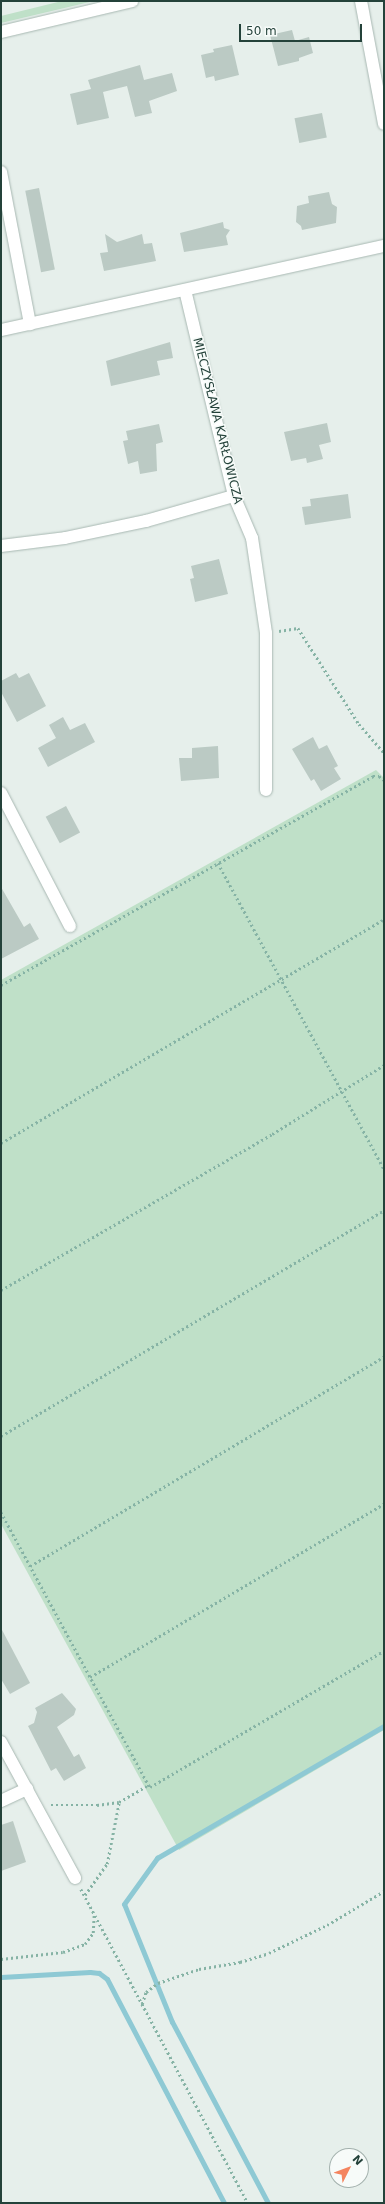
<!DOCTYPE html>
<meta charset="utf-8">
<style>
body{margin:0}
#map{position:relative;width:385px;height:2204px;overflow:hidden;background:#e6efeb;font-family:"DejaVu Sans",sans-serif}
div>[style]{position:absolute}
.green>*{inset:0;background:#bfe0c8}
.stream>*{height:5px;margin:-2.5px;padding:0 2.5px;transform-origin:2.5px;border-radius:2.5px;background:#8ec9d4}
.building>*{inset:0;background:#bbcac4;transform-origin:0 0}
.path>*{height:2.5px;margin-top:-1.25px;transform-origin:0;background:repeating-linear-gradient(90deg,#86b3a5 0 2px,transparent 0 5px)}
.roads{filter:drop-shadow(0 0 1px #a8b8b2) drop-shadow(0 0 1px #a8b8b2)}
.minor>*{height:12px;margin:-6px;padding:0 6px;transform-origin:6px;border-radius:6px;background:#fff}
span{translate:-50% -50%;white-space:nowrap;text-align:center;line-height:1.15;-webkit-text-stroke:3px #f7fbf9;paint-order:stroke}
.street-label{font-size:12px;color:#24423a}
.frame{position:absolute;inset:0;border:2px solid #24423a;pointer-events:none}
.north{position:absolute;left:329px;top:2148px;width:40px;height:40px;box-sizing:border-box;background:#f7fbf9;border:1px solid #a3b1ad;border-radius:50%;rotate:48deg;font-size:11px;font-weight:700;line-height:16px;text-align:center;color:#24423a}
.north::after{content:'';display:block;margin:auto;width:14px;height:18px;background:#f4845f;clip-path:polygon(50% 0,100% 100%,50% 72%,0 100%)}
.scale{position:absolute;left:239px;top:24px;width:123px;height:18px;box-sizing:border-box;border:2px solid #24423a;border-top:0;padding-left:5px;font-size:12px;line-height:14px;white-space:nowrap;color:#24423a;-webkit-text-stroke:3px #f7fbf9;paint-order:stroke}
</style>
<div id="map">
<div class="green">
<div style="clip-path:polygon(62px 1px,94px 1px,1px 23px,1px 16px)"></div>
<div style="clip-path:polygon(376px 770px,384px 778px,384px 1730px,179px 1850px,1px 1524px,1px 980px)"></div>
</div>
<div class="stream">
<div style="left:1px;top:1977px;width:89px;rotate:-3.2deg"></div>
<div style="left:90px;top:1972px;width:9px;rotate:6deg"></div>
<div style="left:99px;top:1973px;width:10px;rotate:37deg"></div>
<div style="left:107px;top:1979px;width:253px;rotate:62.4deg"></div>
<div style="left:268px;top:2203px;width:205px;rotate:-117.9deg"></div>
<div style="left:172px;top:2022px;width:127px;rotate:-112.1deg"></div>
<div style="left:124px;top:1904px;width:57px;rotate:-54.3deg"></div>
<div style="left:157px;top:1858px;width:263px;rotate:-30.2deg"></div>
</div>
<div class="building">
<div style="clip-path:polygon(292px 30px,295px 41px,309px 37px,313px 53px,299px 58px,299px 61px,278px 66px,270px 35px)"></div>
<div style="clip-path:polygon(232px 45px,239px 75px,215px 81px,214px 76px,206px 78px,201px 55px,214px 52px,213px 49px)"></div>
<div style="clip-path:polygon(140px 65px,144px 80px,172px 73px,177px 91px,149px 101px,152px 113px,135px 117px,127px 86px,103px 92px,109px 118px,77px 125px,70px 94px,91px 89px,88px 80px)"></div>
<div style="left:322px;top:113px;width:25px;height:28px;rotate:79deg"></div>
<div style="left:39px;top:188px;width:83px;height:14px;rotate:79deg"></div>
<div style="clip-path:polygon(329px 192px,332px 204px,337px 207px,336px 223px,302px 230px,301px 226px,296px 222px,297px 206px,309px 203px,308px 196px)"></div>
<div style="clip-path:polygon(223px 222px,224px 228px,230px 230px,226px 236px,228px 245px,184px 252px,180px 233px)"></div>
<div style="clip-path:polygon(105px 234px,117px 242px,142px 234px,144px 244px,152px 243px,156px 261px,104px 271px,100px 253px,108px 252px)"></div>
<div style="clip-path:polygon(170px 342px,173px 358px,157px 361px,160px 375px,111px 386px,106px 361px)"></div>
<div style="clip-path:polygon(327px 423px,331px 442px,319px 445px,323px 459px,307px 463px,306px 458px,291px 461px,284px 432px)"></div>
<div style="clip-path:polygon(159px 424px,163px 442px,156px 444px,157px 471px,140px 474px,138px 461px,128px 464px,123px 441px,128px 440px,126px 431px)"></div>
<div style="clip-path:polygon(348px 494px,351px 518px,305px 525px,302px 507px,311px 506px,310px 499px)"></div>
<div style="clip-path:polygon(219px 559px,228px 594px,195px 602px,190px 579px,194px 578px,191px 566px)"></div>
<div style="clip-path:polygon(16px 673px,19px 678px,29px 673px,46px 706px,17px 722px,1px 692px,1px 681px)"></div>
<div style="clip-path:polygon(63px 717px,70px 730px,85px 723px,95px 742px,48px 767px,38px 748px,56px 738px,49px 725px)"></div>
<div style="clip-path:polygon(313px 737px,319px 749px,327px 745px,338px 766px,334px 768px,341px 779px,321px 791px,314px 779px,311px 781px,292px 749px)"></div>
<div style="clip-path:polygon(218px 746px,219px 778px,181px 781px,179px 758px,192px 758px,192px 748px)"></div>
<div style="left:66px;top:806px;width:30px;height:23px;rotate:62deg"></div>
<div style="clip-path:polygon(1px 887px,24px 927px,30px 923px,39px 939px,1px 959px)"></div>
<div style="clip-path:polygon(1px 1628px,30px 1683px,10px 1694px,1px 1679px)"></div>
<div style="clip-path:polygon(62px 1693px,76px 1709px,74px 1715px,57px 1727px,74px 1757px,79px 1754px,86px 1768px,64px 1781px,56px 1768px,51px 1771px,28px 1726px,34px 1723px,37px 1712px,35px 1708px)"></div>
<div style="clip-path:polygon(13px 1821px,26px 1862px,1px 1871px,1px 1825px)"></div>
</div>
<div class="path">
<div style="left:279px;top:631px;width:19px;rotate:-9deg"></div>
<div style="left:298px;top:628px;width:114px;rotate:57.6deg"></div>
<div style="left:359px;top:724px;width:38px;rotate:49deg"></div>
<div style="left:218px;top:863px;width:348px;rotate:61.5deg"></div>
<div style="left:1px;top:985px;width:427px;rotate:-29.3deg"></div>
<div style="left:373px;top:776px;width:6px"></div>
<div style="left:379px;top:776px;width:6px;rotate:39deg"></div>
<div style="left:1px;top:1143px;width:444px;rotate:-30.3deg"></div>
<div style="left:1px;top:1290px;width:313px;rotate:-29.9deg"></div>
<div style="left:272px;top:1134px;width:132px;rotate:-31.6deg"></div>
<div style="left:1px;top:1436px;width:445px;rotate:-30.5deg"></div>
<div style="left:1px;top:1512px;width:313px;rotate:61.6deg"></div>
<div style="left:150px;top:1787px;width:271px;rotate:-30.2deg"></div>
<div style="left:30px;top:1566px;width:411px;rotate:-30.6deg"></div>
<div style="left:90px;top:1677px;width:341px;rotate:-30.5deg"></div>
<div style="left:51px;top:1805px;width:46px"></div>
<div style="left:97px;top:1805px;width:22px;rotate:-8deg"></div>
<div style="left:119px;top:1802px;width:34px;rotate:-30deg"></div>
<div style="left:81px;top:1889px;width:356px;rotate:62deg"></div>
<div style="left:85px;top:1895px;width:38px;rotate:-55deg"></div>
<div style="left:107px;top:1864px;width:63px;rotate:-79deg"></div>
<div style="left:1px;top:1959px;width:62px;rotate:-6.4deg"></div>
<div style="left:63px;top:1952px;width:23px;rotate:-20deg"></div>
<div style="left:85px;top:1944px;width:14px;rotate:-54deg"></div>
<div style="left:93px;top:1933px;width:18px;rotate:-87deg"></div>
<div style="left:142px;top:2004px;width:13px;rotate:-72deg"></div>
<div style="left:146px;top:1992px;width:15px;rotate:-37deg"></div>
<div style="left:158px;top:1983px;width:43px;rotate:-18.9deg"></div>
<div style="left:199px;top:1969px;width:42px;rotate:-9.7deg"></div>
<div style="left:240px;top:1962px;width:30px;rotate:-17deg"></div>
<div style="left:269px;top:1953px;width:64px;rotate:-25.8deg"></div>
<div style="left:327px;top:1925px;width:66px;rotate:-30.8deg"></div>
</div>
<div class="roads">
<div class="minor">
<div style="left:361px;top:1px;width:125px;rotate:79.4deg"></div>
<div style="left:1px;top:32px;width:135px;rotate:-13.3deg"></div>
<div style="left:1px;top:172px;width:155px;rotate:79.2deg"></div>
<div style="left:185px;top:290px;width:212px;rotate:76.6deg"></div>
<div style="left:234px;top:496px;width:46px;rotate:66.8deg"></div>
<div style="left:252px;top:538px;width:96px;rotate:81.6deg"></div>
<div style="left:266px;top:633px;width:157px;rotate:90deg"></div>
<div style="left:1px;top:330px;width:392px;rotate:-12.4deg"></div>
<div style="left:1px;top:546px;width:64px;rotate:-7.1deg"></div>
<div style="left:65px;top:538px;width:83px;rotate:-11.9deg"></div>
<div style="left:146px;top:521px;width:91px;rotate:-15.9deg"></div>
<div style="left:1px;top:793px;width:150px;rotate:62.6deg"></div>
<div style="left:1px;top:1742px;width:155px;rotate:61.4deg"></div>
<div style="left:1px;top:1801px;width:29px;rotate:-25deg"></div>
</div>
</div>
<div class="street-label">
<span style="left:217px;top:421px;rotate:76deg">MIECZYSŁAWA KARŁOWICZA</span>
</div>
<div class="frame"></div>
<div class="north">N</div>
<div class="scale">50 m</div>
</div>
